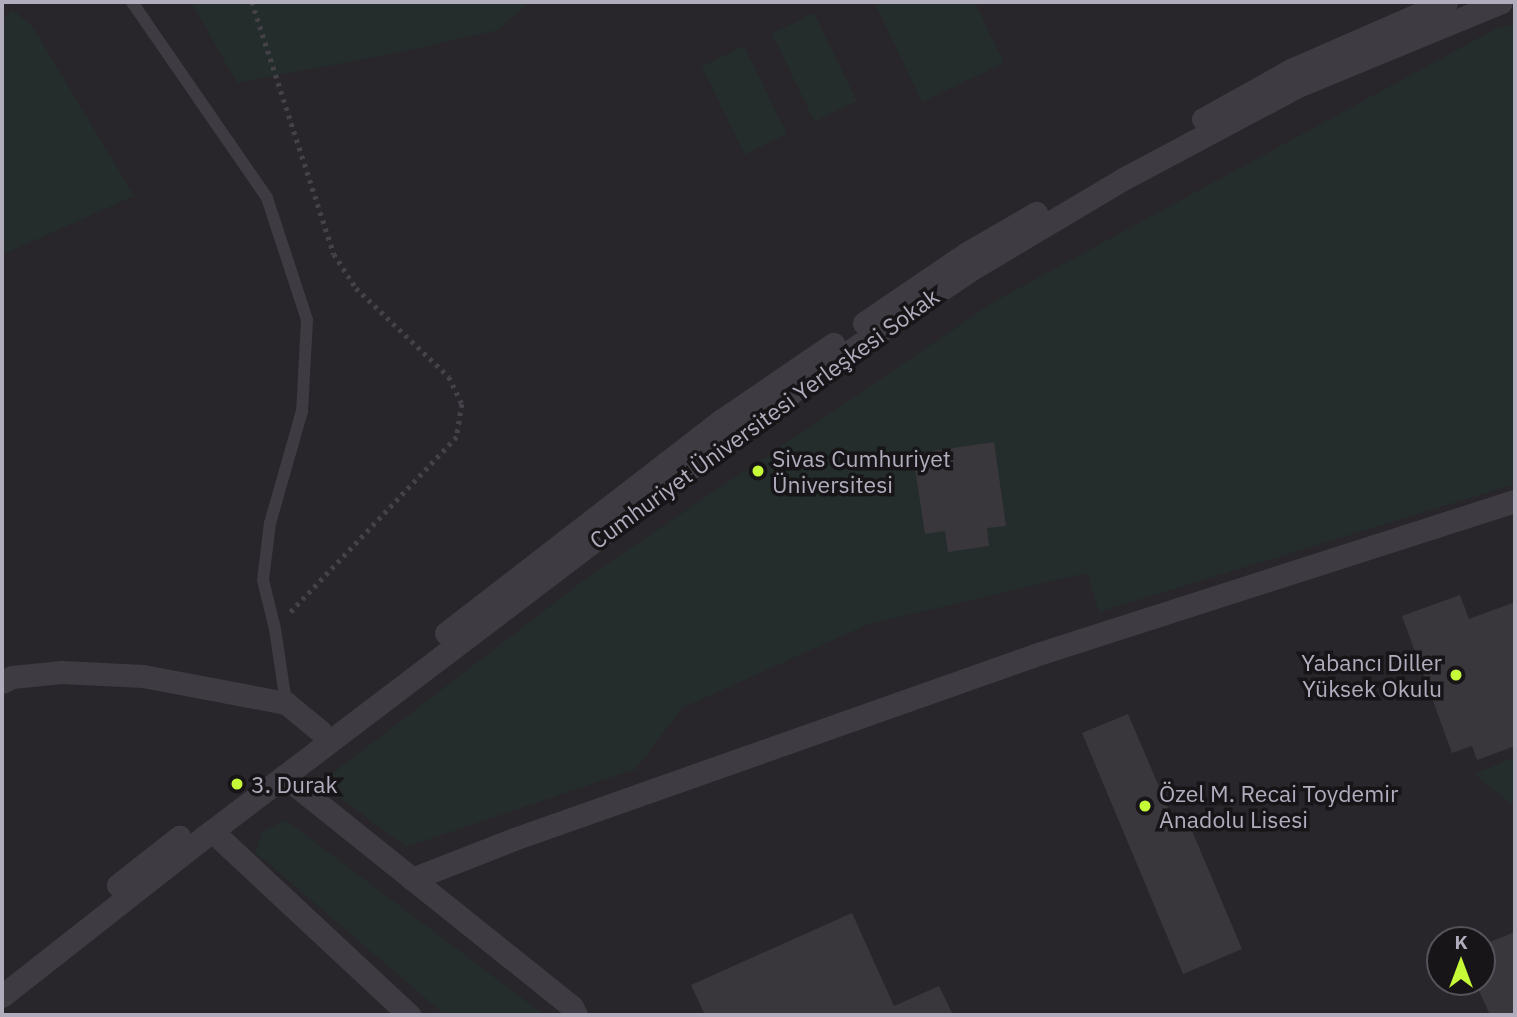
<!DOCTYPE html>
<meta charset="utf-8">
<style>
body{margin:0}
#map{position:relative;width:1517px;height:1017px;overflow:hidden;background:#1c1a1d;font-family:"IBM Plex Sans",sans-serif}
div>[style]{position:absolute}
.built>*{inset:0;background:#28262a}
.green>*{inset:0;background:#242d2b;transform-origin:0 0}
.building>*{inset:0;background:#39373c}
.path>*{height:4.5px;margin-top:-2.25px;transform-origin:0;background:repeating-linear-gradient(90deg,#444149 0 3.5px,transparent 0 8.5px)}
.service>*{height:12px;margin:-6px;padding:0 6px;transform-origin:6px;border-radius:6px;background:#3e3b42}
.minor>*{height:23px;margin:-11.5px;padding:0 11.5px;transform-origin:11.5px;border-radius:11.5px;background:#3e3b42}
.dots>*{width:19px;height:19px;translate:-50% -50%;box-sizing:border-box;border:4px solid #171518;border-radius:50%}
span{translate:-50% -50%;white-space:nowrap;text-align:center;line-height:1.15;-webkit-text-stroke:7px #171518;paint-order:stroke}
.street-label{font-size:23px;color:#b1adbd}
.poi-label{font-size:23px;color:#b1adbd}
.left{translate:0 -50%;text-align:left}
.right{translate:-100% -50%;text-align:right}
.frame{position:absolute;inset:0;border:4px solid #b1adbd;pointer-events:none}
.north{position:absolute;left:1426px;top:926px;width:70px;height:70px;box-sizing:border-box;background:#171518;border:2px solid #55525a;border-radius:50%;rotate:0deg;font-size:19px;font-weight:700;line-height:28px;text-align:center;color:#b1adbd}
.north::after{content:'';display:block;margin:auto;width:24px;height:32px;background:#c6f937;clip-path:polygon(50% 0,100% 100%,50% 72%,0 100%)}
</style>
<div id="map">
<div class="built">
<div style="clip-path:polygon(evenodd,2px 2px,1515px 2px,1515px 1015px,2px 1015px,2px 2px,1440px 940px,1482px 940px,1482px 982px,1440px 982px,1440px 940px)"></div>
</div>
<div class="green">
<div style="clip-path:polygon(191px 2px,529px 2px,498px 30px,401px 52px,237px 83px)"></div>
<div style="clip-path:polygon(874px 2px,975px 2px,1004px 63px,922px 102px)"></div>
<div style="clip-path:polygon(13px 10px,32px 26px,134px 196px,2px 255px,2px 18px)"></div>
<div style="left:814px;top:13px;width:98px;height:47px;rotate:64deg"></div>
<div style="clip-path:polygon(1515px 24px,1515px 484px,1099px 612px,1087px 573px,869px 624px,682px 708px,636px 769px,406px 847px,320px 783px,592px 574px,997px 300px,1499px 27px)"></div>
<div style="left:744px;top:46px;width:98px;height:47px;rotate:64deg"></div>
<div style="clip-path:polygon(1515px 757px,1515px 807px,1474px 774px)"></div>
<div style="clip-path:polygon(286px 820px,543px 1014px,544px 1015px,445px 1015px,255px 852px,263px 831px)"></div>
</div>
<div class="building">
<div style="clip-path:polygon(994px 442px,1006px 526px,987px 528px,989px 546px,948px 552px,945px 531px,925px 534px,913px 454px)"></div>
<div style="clip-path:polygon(1460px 595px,1469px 619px,1515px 602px,1515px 746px,1477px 760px,1472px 746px,1452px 753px,1402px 616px)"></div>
<div style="clip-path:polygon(1128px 714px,1175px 824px,1187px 819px,1242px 949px,1183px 974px,1082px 733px)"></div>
<div style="clip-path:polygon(852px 913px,894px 1006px,939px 986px,953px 1015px,705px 1015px,691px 985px)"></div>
<div style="clip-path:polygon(1515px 932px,1515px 1015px,1490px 1015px,1475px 982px,1482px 982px,1482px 945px)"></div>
</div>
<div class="path">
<div style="left:252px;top:2px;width:265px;rotate:72deg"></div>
<div style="left:334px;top:254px;width:40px;rotate:57.1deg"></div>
<div style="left:356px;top:288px;width:129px;rotate:43.7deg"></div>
<div style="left:449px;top:377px;width:30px;rotate:64deg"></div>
<div style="left:462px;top:404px;width:33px;rotate:99deg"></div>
<div style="left:457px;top:437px;width:243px;rotate:133.5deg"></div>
</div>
<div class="service">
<div style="left:132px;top:2px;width:238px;rotate:55.4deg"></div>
<div style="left:267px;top:198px;width:128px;rotate:71.8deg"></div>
<div style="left:307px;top:320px;width:91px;rotate:93.1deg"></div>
<div style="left:302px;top:411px;width:116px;rotate:105.9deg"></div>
<div style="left:270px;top:523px;width:57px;rotate:97deg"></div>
<div style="left:263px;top:580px;width:50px;rotate:76.2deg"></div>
<div style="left:275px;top:629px;width:75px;rotate:81.5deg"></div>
</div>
<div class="minor">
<div style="left:1203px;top:119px;width:103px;rotate:-29.1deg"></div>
<div style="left:1293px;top:69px;width:167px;rotate:-23.6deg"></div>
<div style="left:864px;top:323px;width:125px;rotate:-34.2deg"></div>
<div style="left:967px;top:253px;width:80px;rotate:-30.1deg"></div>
<div style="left:446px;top:633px;width:349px;rotate:-37.7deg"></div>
<div style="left:722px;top:420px;width:135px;rotate:-34.4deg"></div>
<div style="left:2px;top:682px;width:11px;rotate:-27deg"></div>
<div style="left:12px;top:677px;width:50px;rotate:-5.7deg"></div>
<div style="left:62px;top:672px;width:81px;rotate:2.8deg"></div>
<div style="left:143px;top:676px;width:146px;rotate:10.7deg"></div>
<div style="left:286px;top:703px;width:44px;rotate:39.5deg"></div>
<div style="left:284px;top:776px;width:369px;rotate:38.7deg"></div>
<div style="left:572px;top:1007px;width:9px;rotate:63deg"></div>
<div style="left:212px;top:831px;width:270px;rotate:43deg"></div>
<div style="left:412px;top:879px;width:110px;rotate:-21.4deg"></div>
<div style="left:514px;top:839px;width:559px;rotate:-19.44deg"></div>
<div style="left:1041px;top:653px;width:498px;rotate:-17.8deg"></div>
<div style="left:118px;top:885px;width:78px;rotate:-38.2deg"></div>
<div style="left:2px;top:996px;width:267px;rotate:-38.2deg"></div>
<div style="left:212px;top:831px;width:653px;rotate:-37.22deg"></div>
<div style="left:732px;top:436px;width:127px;rotate:-36.1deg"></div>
<div style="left:835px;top:361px;width:169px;rotate:-33.9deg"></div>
<div style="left:975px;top:267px;width:172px;rotate:-30.7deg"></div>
<div style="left:1123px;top:179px;width:200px;rotate:-28deg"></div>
<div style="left:1300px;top:85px;width:217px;rotate:-22.4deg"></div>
</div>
<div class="dots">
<div style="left:758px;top:471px;background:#c6f937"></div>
<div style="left:1456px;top:675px;background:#c6f937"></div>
<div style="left:237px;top:784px;background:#c6f937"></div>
<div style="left:1145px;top:806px;background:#c6f937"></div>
</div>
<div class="street-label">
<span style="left:764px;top:418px;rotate:-36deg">Cumhuriyet Üniversitesi Yerleşkesi Sokak</span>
</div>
<div class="poi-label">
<span class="left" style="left:772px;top:471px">Sivas Cumhuriyet<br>Üniversitesi</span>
<span class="right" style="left:1442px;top:675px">Yabancı Diller<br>Yüksek Okulu</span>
<span class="left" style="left:251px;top:784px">3. Durak</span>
<span class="left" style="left:1159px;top:806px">Özel M. Recai Toydemir<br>Anadolu Lisesi</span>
</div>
<div class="frame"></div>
<div class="north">K</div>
</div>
